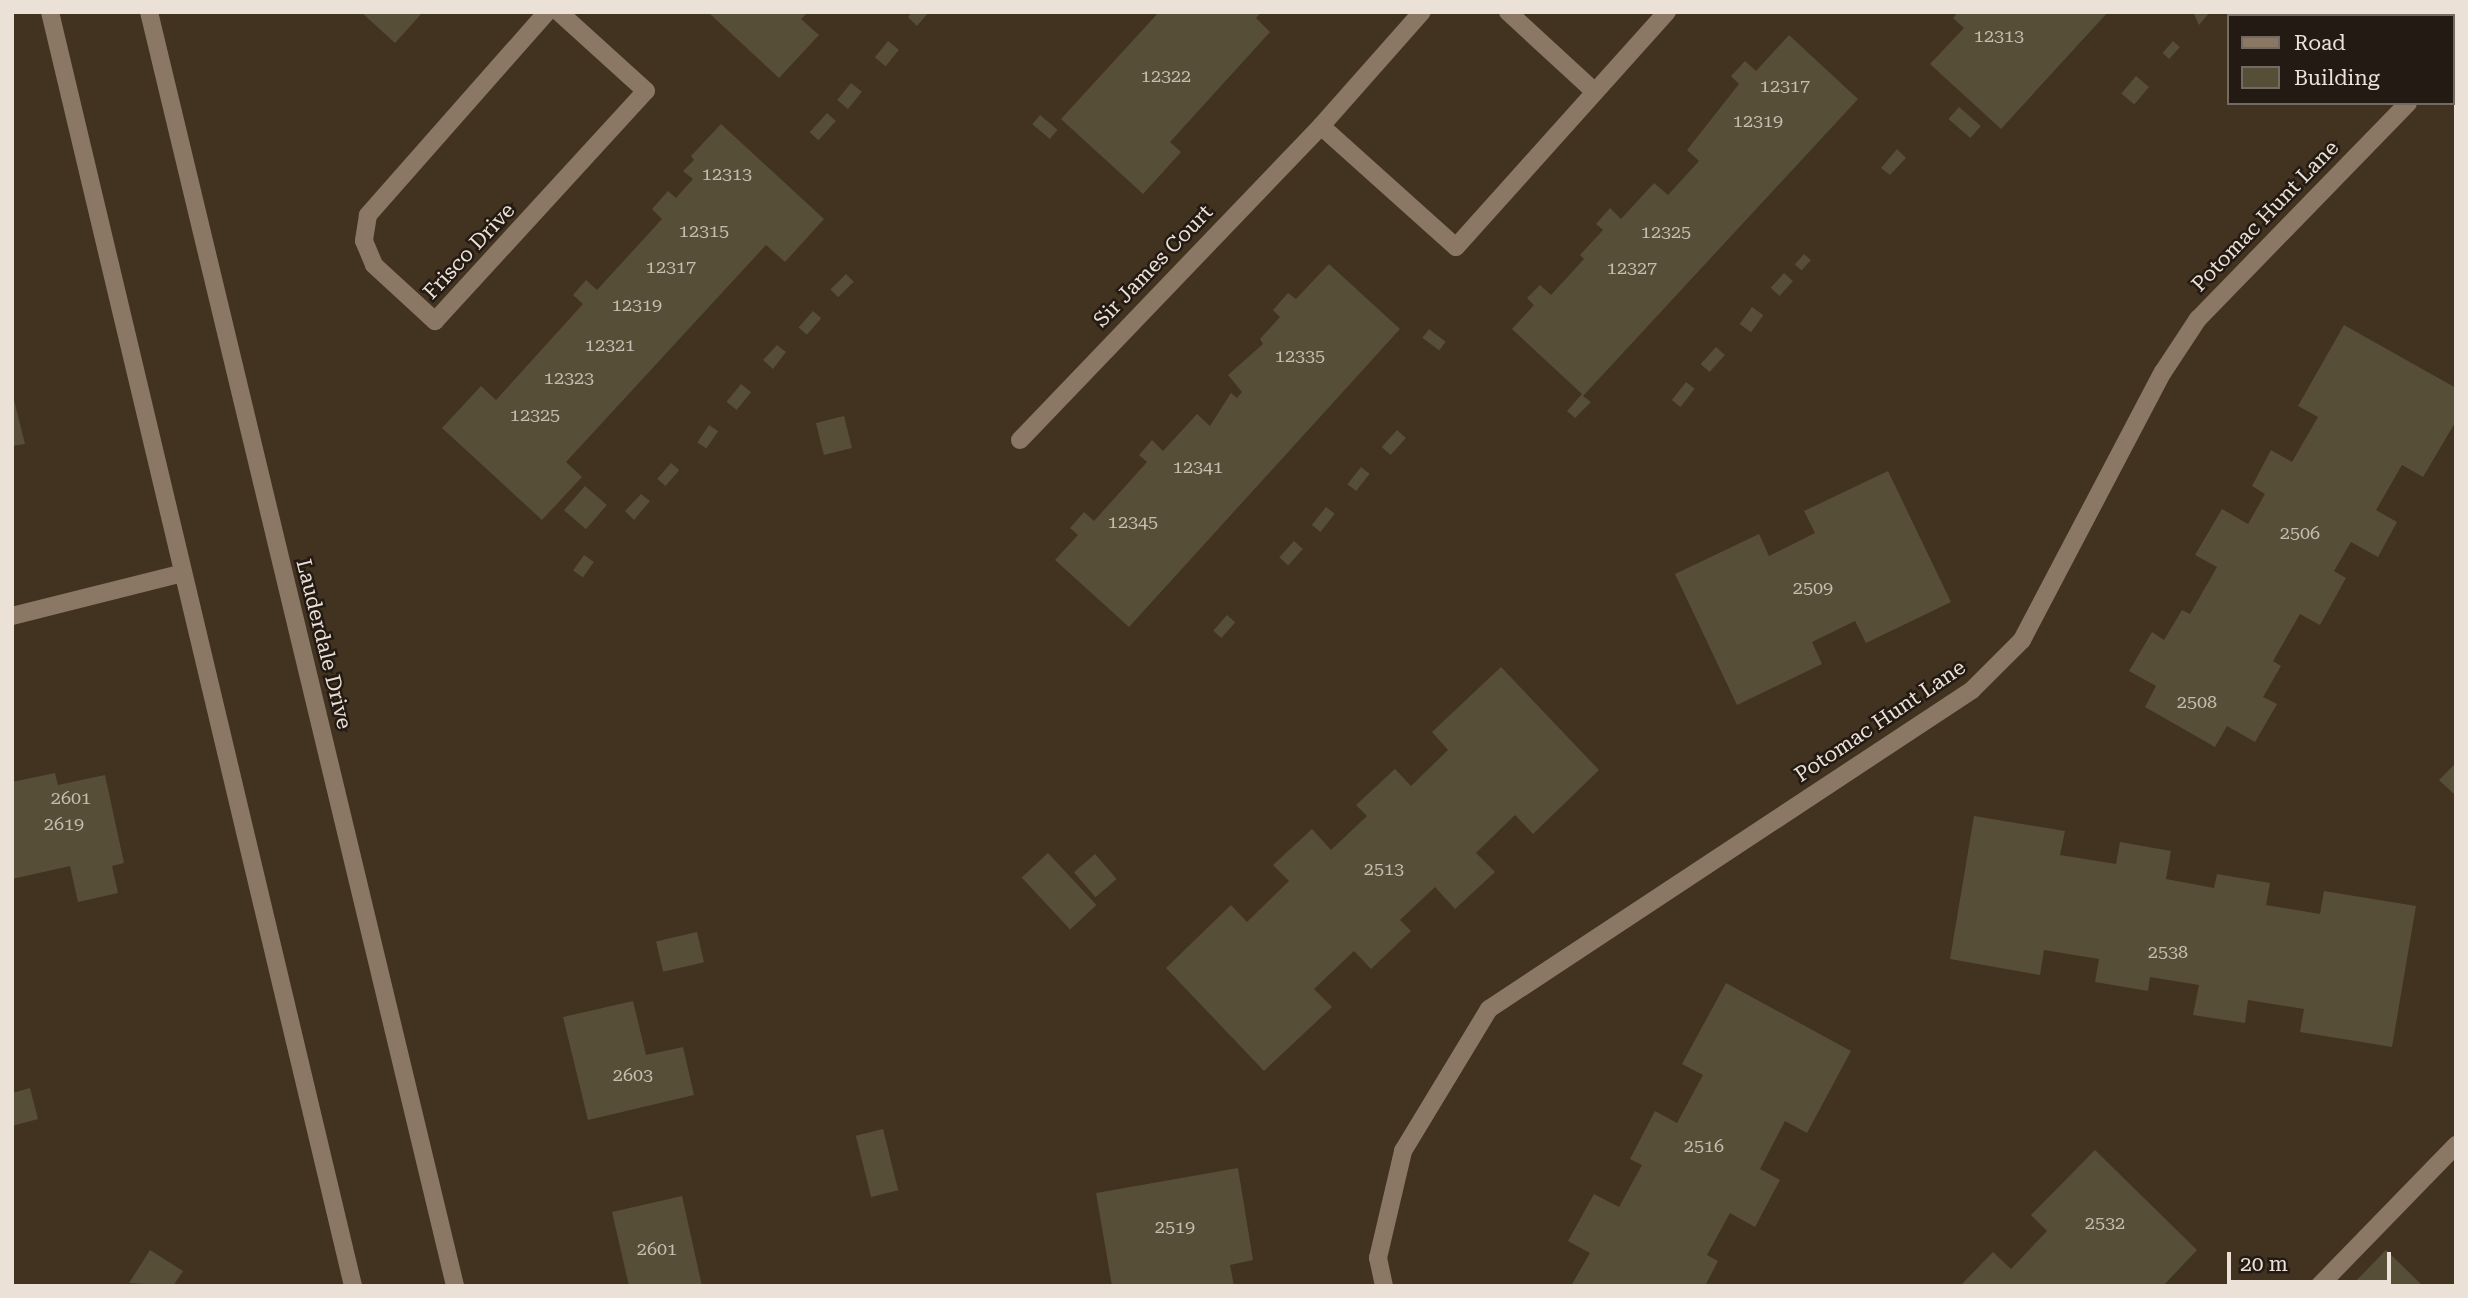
<!DOCTYPE html>
<style>
body{margin:0}
#map{position:relative;width:2468px;height:1298px;overflow:hidden;background:#423220;font-family:"Roboto Serif",serif}
div>[style]{position:absolute}
.building>*{inset:0;background:#574e38;transform-origin:0 0}
.minor>*{height:18px;margin:-9px;padding:0 9px;transform-origin:9px;border-radius:9px;background:#8a7764}
.secondary>*{height:18px;margin:-9px;padding:0 9px;transform-origin:9px;border-radius:9px;background:#8a7764}
span{translate:-50% -50%;white-space:nowrap;text-align:center;line-height:1.15;-webkit-text-stroke:5px #231b13;paint-order:stroke}
.number-label{font-size:18px;color:#c7bcaf}
.number-label span{-webkit-text-stroke-width:0}
.street-label{font-size:21px;color:#ece1d7}
.frame{position:absolute;inset:0;border:14px solid #ece1d7;pointer-events:none}
.legend{position:absolute;left:2227px;top:14px;width:228px;height:91px;box-sizing:border-box;background:#231b13;border:2px solid #736a61;margin:0;padding:9px 12px;list-style:none;font-size:21px;color:#ece1d7}
.legend li{display:flex;align-items:center;gap:14px;height:35px}
.legend b{width:35px;border:2px solid #736a61}
.scale{position:absolute;left:2227px;top:1252px;width:164px;height:32px;box-sizing:border-box;border:4px solid #ece1d7;border-top:0;padding-left:9px;font-size:21px;line-height:24px;white-space:nowrap;color:#ece1d7;-webkit-text-stroke:5px #231b13;paint-order:stroke}
</style>
<div id="map">
<div class="building">
<div style="clip-path:polygon(361px 12px,423px 12px,395px 43px)"></div>
<div style="clip-path:polygon(708px 12px,808px 12px,801px 19px,819px 35px,779px 78px)"></div>
<div style="clip-path:polygon(912px 12px,929px 12px,917px 26px,908px 17px)"></div>
<div style="clip-path:polygon(1159px 12px,1261px 12px,1256px 18px,1270px 32px,1170px 142px,1181px 152px,1143px 194px,1061px 119px)"></div>
<div style="clip-path:polygon(1958px 12px,2108px 12px,2001px 129px,1930px 64px,1964px 28px,1953px 18px)"></div>
<div style="clip-path:polygon(2193px 12px,2210px 12px,2199px 25px)"></div>
<div style="clip-path:polygon(1789px 35px,1858px 99px,1583px 396px,1591px 402px,1575px 418px,1567px 411px,1582px 394px,1512px 329px,1534px 305px,1527px 298px,1540px 285px,1551px 295px,1584px 259px,1580px 255px,1603px 230px,1596px 224px,1610px 208px,1621px 219px,1654px 183px,1668px 195px,1699px 161px,1687px 150px,1739px 84px,1731px 76px,1745px 61px,1756px 71px)"></div>
<div style="left:888px;top:41px;width:14px;height:21px;rotate:39deg"></div>
<div style="left:2173px;top:41px;width:9px;height:16px;rotate:41deg"></div>
<div style="left:2136px;top:76px;width:17px;height:23px;rotate:40deg"></div>
<div style="left:851px;top:83px;width:14px;height:22px;rotate:39deg"></div>
<div style="left:1959px;top:107px;width:29px;height:16px;rotate:41deg"></div>
<div style="left:827px;top:113px;width:12px;height:26px;rotate:42deg"></div>
<div style="left:1040px;top:115px;width:23px;height:12px;rotate:40deg"></div>
<div style="clip-path:polygon(721px 124px,824px 219px,785px 262px,766px 245px,566px 462px,582px 477px,542px 520px,442px 428px,481px 386px,496px 400px,583px 304px,573px 295px,586px 280px,597px 290px,662px 219px,652px 209px,668px 191px,676px 198px,693px 179px,683px 171px,694px 160px,691px 156px)"></div>
<div style="clip-path:polygon(1897px 149px,1906px 158px,1890px 175px,1881px 168px)"></div>
<div style="left:1804px;top:254px;width:9px;height:14px;rotate:41deg"></div>
<div style="clip-path:polygon(1329px 264px,1400px 329px,1129px 627px,1055px 560px,1078px 535px,1070px 528px,1084px 512px,1094px 521px,1147px 462px,1139px 455px,1152px 440px,1163px 451px,1197px 414px,1210px 426px,1231px 393px,1237px 398px,1242px 392px,1228px 375px,1263px 344px,1260px 339px,1280px 317px,1273px 310px,1288px 293px,1296px 299px)"></div>
<div style="left:1784px;top:273px;width:12px;height:20px;rotate:42deg"></div>
<div style="left:846px;top:274px;width:11px;height:22px;rotate:45deg"></div>
<div style="left:1752px;top:307px;width:14px;height:21px;rotate:36deg"></div>
<div style="left:813px;top:311px;width:11px;height:22px;rotate:41deg"></div>
<div style="clip-path:polygon(2344px 325px,2456px 388px,2456px 421px,2423px 477px,2402px 465px,2376px 510px,2397px 522px,2378px 557px,2351px 542px,2334px 571px,2346px 578px,2320px 625px,2300px 614px,2273px 661px,2281px 666px,2263px 697px,2277px 704px,2255px 742px,2227px 726px,2215px 747px,2145px 707px,2156px 686px,2129px 671px,2152px 632px,2164px 640px,2182px 610px,2190px 614px,2217px 567px,2195px 555px,2222px 509px,2248px 524px,2265px 494px,2252px 486px,2271px 450px,2292px 462px,2318px 417px,2298px 406px)"></div>
<div style="left:1429px;top:329px;width:21px;height:11px;rotate:37deg"></div>
<div style="clip-path:polygon(777px 345px,786px 352px,773px 369px,763px 360px)"></div>
<div style="left:1716px;top:347px;width:12px;height:23px;rotate:42deg"></div>
<div style="left:1686px;top:382px;width:11px;height:23px;rotate:38deg"></div>
<div style="left:741px;top:384px;width:13px;height:23px;rotate:39deg"></div>
<div style="clip-path:polygon(12px 392px,25px 444px,12px 446px)"></div>
<div style="left:844px;top:416px;width:33px;height:29px;rotate:76deg"></div>
<div style="left:709px;top:425px;width:11px;height:21px;rotate:34deg"></div>
<div style="left:1397px;top:430px;width:12px;height:23px;rotate:42deg"></div>
<div style="left:671px;top:463px;width:11px;height:21px;rotate:41deg"></div>
<div style="left:1361px;top:467px;width:11px;height:22px;rotate:38deg"></div>
<div style="clip-path:polygon(1888px 471px,1951px 602px,1866px 643px,1855px 621px,1812px 642px,1822px 664px,1737px 705px,1675px 574px,1759px 534px,1769px 556px,1815px 533px,1804px 511px)"></div>
<div style="left:585px;top:486px;width:29px;height:32px;rotate:41deg"></div>
<div style="clip-path:polygon(641px 494px,650px 501px,634px 520px,625px 511px)"></div>
<div style="left:1326px;top:507px;width:11px;height:23px;rotate:38deg"></div>
<div style="left:1294px;top:541px;width:12px;height:22px;rotate:42deg"></div>
<div style="left:584px;top:555px;width:12px;height:19px;rotate:35deg"></div>
<div style="left:1227px;top:615px;width:11px;height:21px;rotate:41deg"></div>
<div style="clip-path:polygon(1501px 667px,1599px 770px,1533px 834px,1515px 815px,1476px 853px,1495px 872px,1455px 909px,1435px 887px,1400px 920px,1411px 931px,1371px 969px,1354px 951px,1314px 989px,1332px 1007px,1264px 1071px,1166px 968px,1231px 905px,1247px 922px,1289px 881px,1273px 865px,1312px 829px,1331px 850px,1367px 816px,1356px 805px,1395px 769px,1411px 786px,1448px 750px,1432px 732px)"></div>
<div style="clip-path:polygon(2456px 763px,2456px 796px,2439px 780px)"></div>
<div style="clip-path:polygon(55px 773px,58px 785px,105px 775px,124px 863px,112px 866px,118px 893px,78px 902px,70px 866px,12px 879px,12px 782px)"></div>
<div style="clip-path:polygon(1974px 816px,2065px 831px,2060px 855px,2116px 864px,2120px 842px,2171px 851px,2166px 879px,2214px 888px,2217px 874px,2270px 883px,2266px 905px,2320px 914px,2324px 891px,2416px 906px,2392px 1047px,2300px 1032px,2304px 1009px,2248px 1000px,2245px 1023px,2193px 1015px,2199px 985px,2150px 977px,2148px 991px,2095px 982px,2099px 959px,2044px 950px,2040px 975px,1950px 959px)"></div>
<div style="left:1048px;top:853px;width:71px;height:36px;rotate:47deg"></div>
<div style="left:1095px;top:854px;width:33px;height:28px;rotate:49deg"></div>
<div style="left:697px;top:932px;width:31px;height:42px;rotate:77deg"></div>
<div style="clip-path:polygon(1726px 983px,1851px 1051px,1807px 1133px,1785px 1121px,1760px 1169px,1780px 1180px,1755px 1227px,1730px 1213px,1707px 1255px,1718px 1261px,1705px 1286px,1571px 1286px,1590px 1253px,1568px 1241px,1594px 1194px,1619px 1207px,1642px 1165px,1630px 1159px,1655px 1111px,1677px 1123px,1703px 1075px,1682px 1064px)"></div>
<div style="clip-path:polygon(633px 1001px,646px 1055px,683px 1047px,694px 1095px,588px 1120px,563px 1017px)"></div>
<div style="clip-path:polygon(30px 1088px,38px 1119px,12px 1126px,12px 1093px)"></div>
<div style="left:883px;top:1129px;width:63px;height:28px;rotate:76deg"></div>
<div style="clip-path:polygon(2095px 1150px,2197px 1250px,2163px 1286px,1960px 1286px,1993px 1252px,2011px 1269px,2047px 1231px,2031px 1215px)"></div>
<div style="clip-path:polygon(1238px 1168px,1253px 1260px,1230px 1265px,1234px 1286px,1112px 1286px,1096px 1193px)"></div>
<div style="clip-path:polygon(682px 1196px,702px 1286px,629px 1286px,612px 1212px)"></div>
<div style="clip-path:polygon(150px 1250px,183px 1271px,173px 1286px,129px 1283px)"></div>
<div style="clip-path:polygon(2386px 1250px,2423px 1286px,2351px 1286px)"></div>
</div>
<div class="minor">
<div style="left:547px;top:12px;width:271px;rotate:131.4deg"></div>
<div style="left:368px;top:215px;width:26px;rotate:99deg"></div>
<div style="left:364px;top:241px;width:26px;rotate:67deg"></div>
<div style="left:374px;top:265px;width:83px;rotate:42.6deg"></div>
<div style="left:435px;top:321px;width:312px;rotate:-47.5deg"></div>
<div style="left:646px;top:91px;width:118px;rotate:-137.8deg"></div>
<div style="left:1508px;top:12px;width:118px;rotate:42.6deg"></div>
<div style="left:2452px;top:58px;width:5px;rotate:-37deg"></div>
<div style="left:1321px;top:126px;width:152px;rotate:-48.5deg"></div>
<div style="left:1020px;top:440px;width:435px;rotate:-46.2deg"></div>
<div style="left:1321px;top:126px;width:181px;rotate:41.9deg"></div>
<div style="left:1456px;top:247px;width:316px;rotate:-48.1deg"></div>
<div style="left:12px;top:616px;width:176px;rotate:-14.1deg"></div>
<div style="left:1384px;top:1286px;width:29px;rotate:-102deg"></div>
<div style="left:1378px;top:1258px;width:110px;rotate:-76.8deg"></div>
<div style="left:1403px;top:1151px;width:166px;rotate:-58.8deg"></div>
<div style="left:1489px;top:1009px;width:579px;rotate:-33.44deg"></div>
<div style="left:1972px;top:690px;width:71px;rotate:-45deg"></div>
<div style="left:2022px;top:640px;width:303px;rotate:-62.3deg"></div>
<div style="left:2163px;top:372px;width:64px;rotate:-56.6deg"></div>
<div style="left:2198px;top:319px;width:301px;rotate:-45.8deg"></div>
<div style="left:2319px;top:1286px;width:197px;rotate:-45.8deg"></div>
</div>
<div class="secondary">
<div style="left:50px;top:12px;width:1310px;rotate:76.62deg"></div>
<div style="left:149px;top:12px;width:1310px;rotate:76.49deg"></div>
</div>
<div class="number-label">
<span style="left:1999px;top:36px">12313</span>
<span style="left:1166px;top:76px">12322</span>
<span style="left:1785px;top:86px">12317</span>
<span style="left:1758px;top:121px">12319</span>
<span style="left:727px;top:174px">12313</span>
<span style="left:704px;top:231px">12315</span>
<span style="left:1666px;top:232px">12325</span>
<span style="left:671px;top:267px">12317</span>
<span style="left:1632px;top:268px">12327</span>
<span style="left:637px;top:305px">12319</span>
<span style="left:610px;top:345px">12321</span>
<span style="left:1300px;top:356px">12335</span>
<span style="left:569px;top:378px">12323</span>
<span style="left:535px;top:415px">12325</span>
<span style="left:1198px;top:467px">12341</span>
<span style="left:1133px;top:522px">12345</span>
<span style="left:2300px;top:533px">2506</span>
<span style="left:1813px;top:588px">2509</span>
<span style="left:2197px;top:702px">2508</span>
<span style="left:71px;top:798px">2601</span>
<span style="left:64px;top:824px">2619</span>
<span style="left:1384px;top:869px">2513</span>
<span style="left:2168px;top:952px">2538</span>
<span style="left:633px;top:1075px">2603</span>
<span style="left:1704px;top:1146px">2516</span>
<span style="left:2105px;top:1223px">2532</span>
<span style="left:1175px;top:1227px">2519</span>
<span style="left:657px;top:1249px">2601</span>
</div>
<div class="street-label">
<span style="left:2265px;top:216px;rotate:-46deg">Potomac Hunt Lane</span>
<span style="left:469px;top:251px;rotate:-47deg">Frisco Drive</span>
<span style="left:1153px;top:266px;rotate:-46deg">Sir James Court</span>
<span style="left:324px;top:644px;rotate:76deg">Lauderdale Drive</span>
<span style="left:1880px;top:721px;rotate:-34deg">Potomac Hunt Lane</span>
</div>
<div class="frame"></div>
<ul class="legend">
<li><b style="height:9px;background:#8a7764"></b>Road</li>
<li><b style="height:19px;background:#574e38"></b>Building</li>
</ul>
<div class="scale">20 m</div>
</div>
